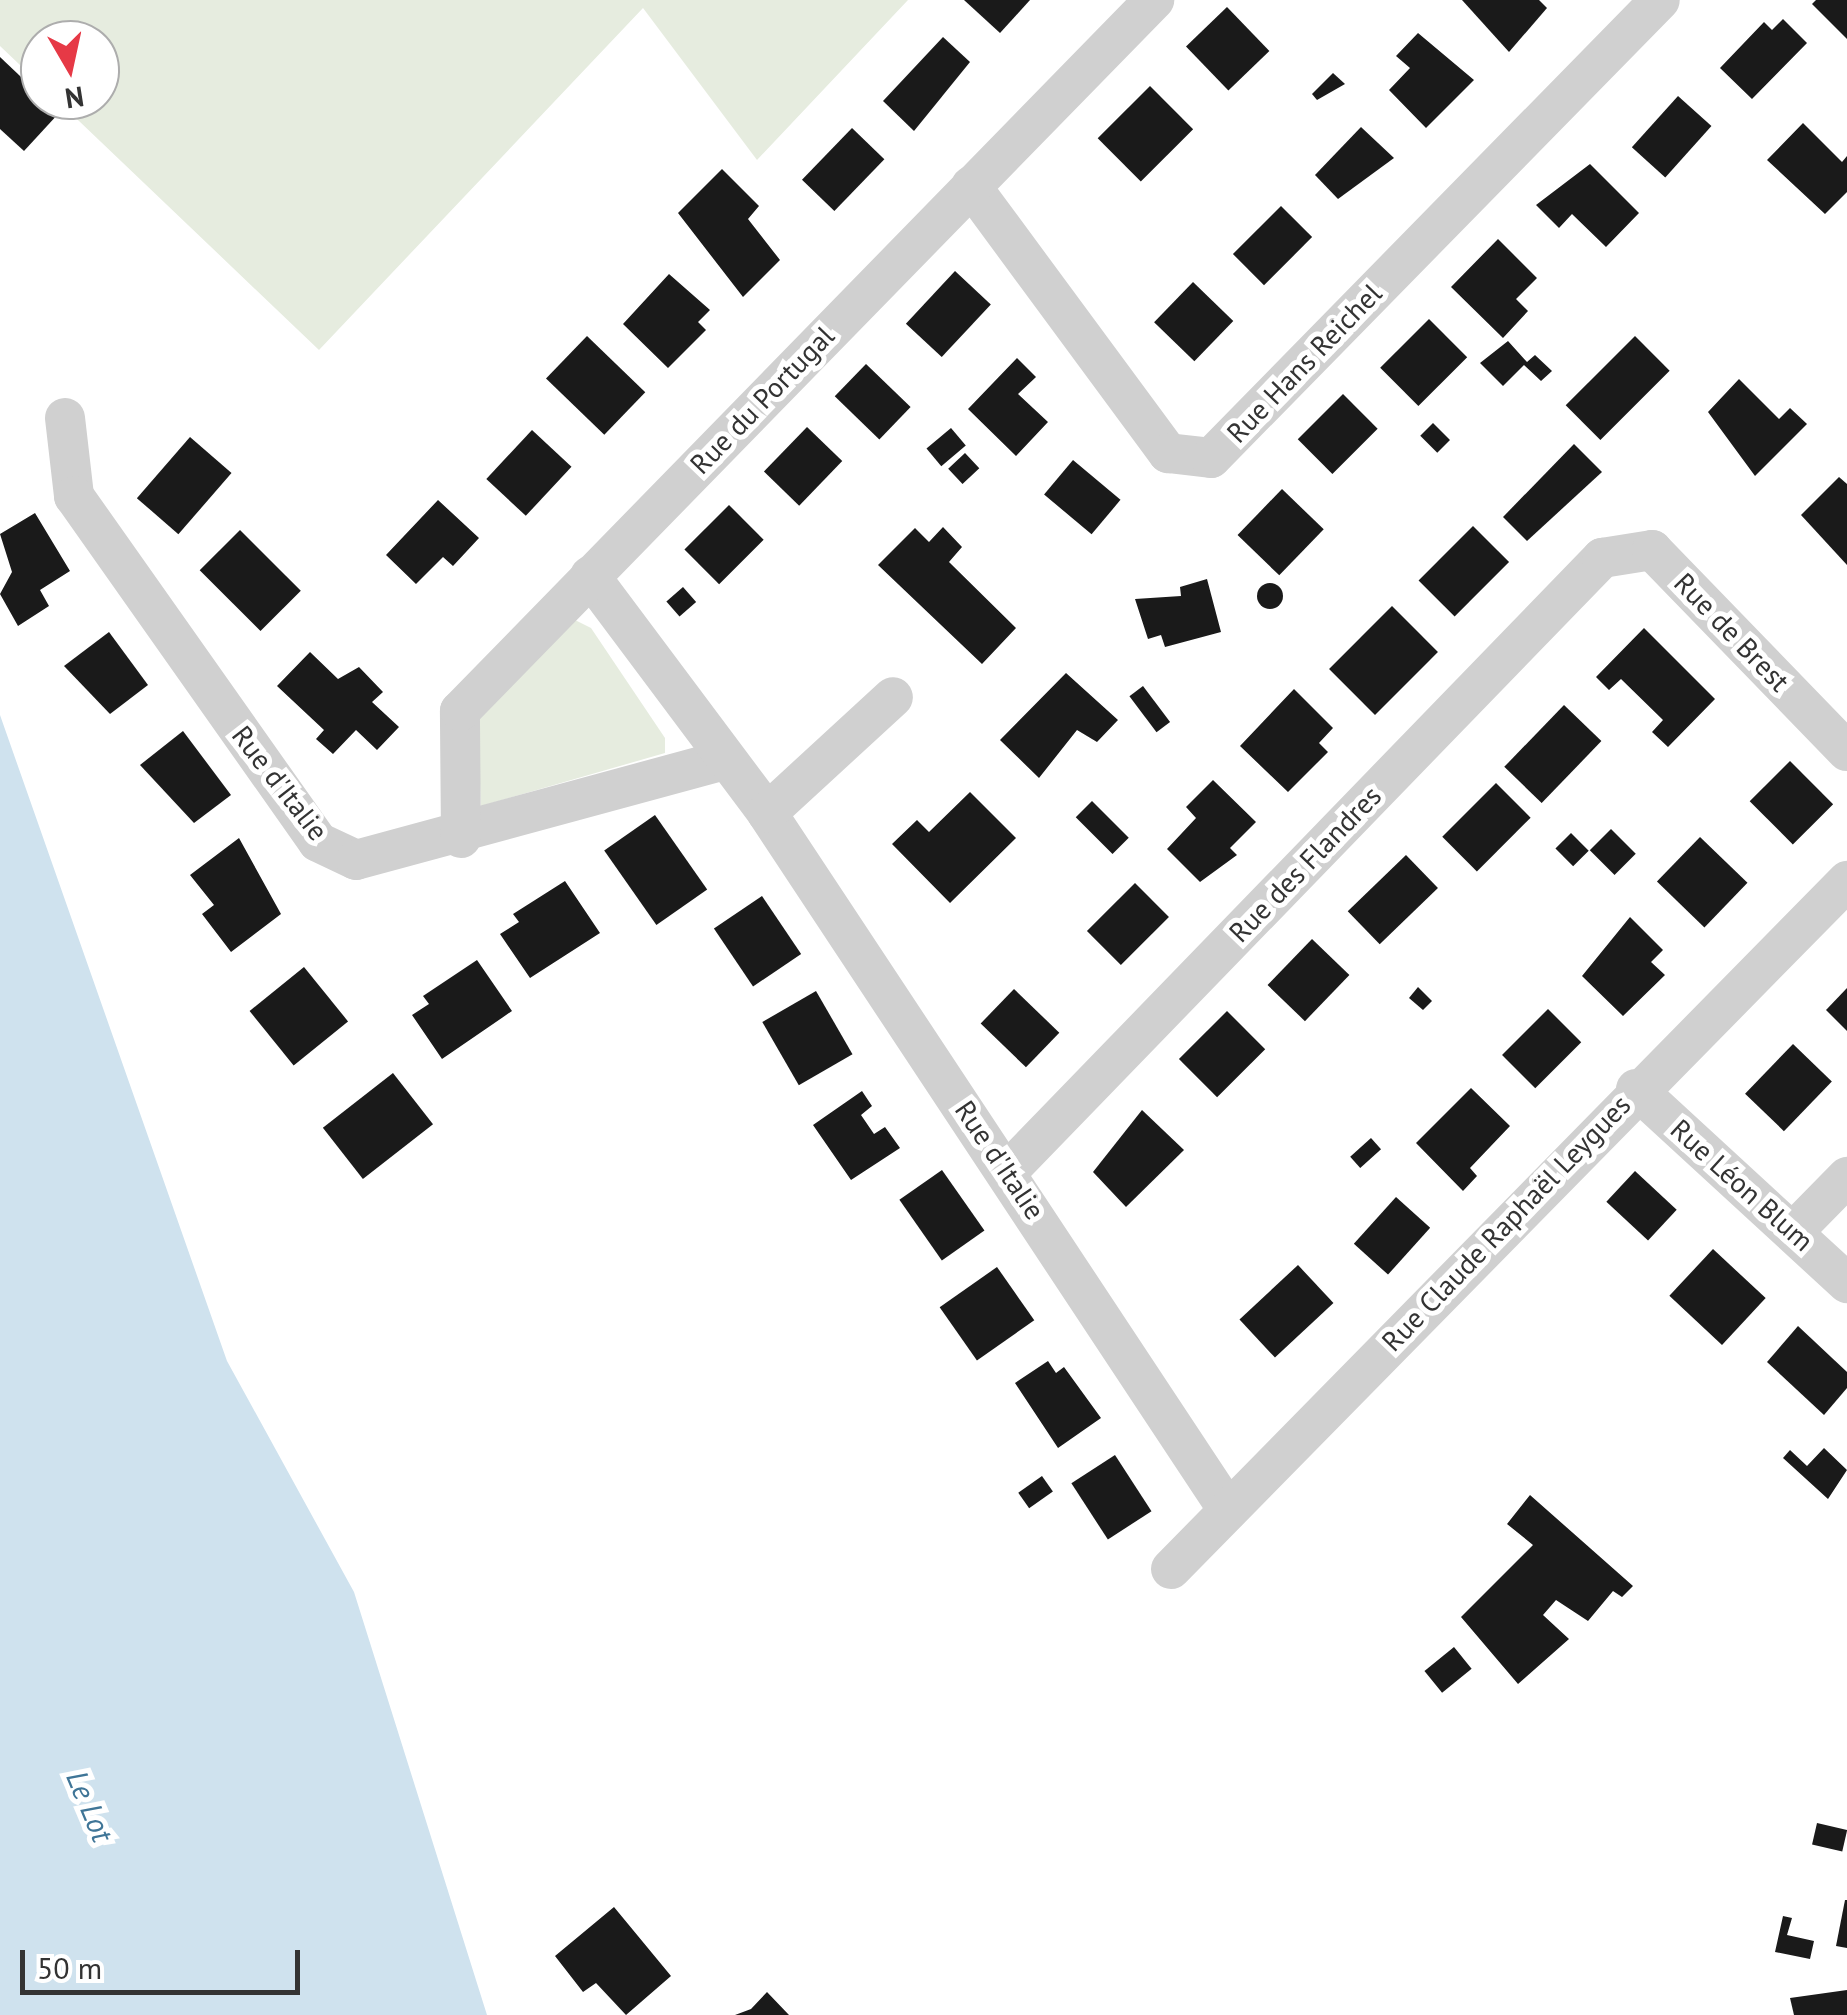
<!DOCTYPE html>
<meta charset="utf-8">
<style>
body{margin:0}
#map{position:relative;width:1847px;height:2015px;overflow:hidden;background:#fff;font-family:"PT Sans",sans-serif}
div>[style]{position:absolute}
.green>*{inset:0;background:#e6ecdf}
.water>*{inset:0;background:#cfe2ee}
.building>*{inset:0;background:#1a1a1a;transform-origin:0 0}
.round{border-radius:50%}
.minor>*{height:40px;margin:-20px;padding:0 20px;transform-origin:20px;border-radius:20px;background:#d0d0d0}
span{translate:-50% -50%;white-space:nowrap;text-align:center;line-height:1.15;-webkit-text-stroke:10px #fff;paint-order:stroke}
.street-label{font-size:28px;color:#333}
.water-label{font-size:30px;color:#3f7597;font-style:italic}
.north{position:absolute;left:20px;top:20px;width:100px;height:100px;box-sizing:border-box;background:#fff;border:2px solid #adadad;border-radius:50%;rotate:171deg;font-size:28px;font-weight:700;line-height:40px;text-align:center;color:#333}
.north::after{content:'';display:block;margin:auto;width:35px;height:45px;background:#e63946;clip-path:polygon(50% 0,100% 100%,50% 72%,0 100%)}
.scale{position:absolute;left:20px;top:1950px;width:280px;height:45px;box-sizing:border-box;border:5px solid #333;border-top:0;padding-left:12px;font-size:30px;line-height:35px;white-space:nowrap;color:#333;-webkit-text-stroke:8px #fff;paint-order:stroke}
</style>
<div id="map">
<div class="green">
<div style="clip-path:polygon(0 0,908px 0,757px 160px,643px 8px,319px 350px,57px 100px,100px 100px,100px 40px,40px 40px,40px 84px,0 46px)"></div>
<div style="clip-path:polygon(575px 620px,591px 628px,665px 738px,665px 753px,481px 806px,477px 709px)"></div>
</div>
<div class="water">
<div style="clip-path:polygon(0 715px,227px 1361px,354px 1592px,487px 2015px,0 2015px)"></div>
</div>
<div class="building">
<div style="clip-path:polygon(964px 0,1030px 0,1000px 33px)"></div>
<div style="clip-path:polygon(1462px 0,1539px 0,1547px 8px,1509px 52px)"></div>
<div style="clip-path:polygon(1816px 0,1847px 0,1847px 39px,1812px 4px)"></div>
<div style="left:1227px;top:7px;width:61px;height:57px;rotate:46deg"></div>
<div style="clip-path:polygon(1783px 19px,1807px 43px,1752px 99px,1720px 68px,1764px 22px,1772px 30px)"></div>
<div style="clip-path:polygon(1418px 33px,1474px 80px,1426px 128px,1389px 90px,1410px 68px,1396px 56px)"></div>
<div style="clip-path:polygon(943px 37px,970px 62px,914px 131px,883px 101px)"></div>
<div style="clip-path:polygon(0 57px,59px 113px,24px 151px,0 129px)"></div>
<div style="clip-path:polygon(1333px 73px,1345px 84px,1317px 100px,1312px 94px)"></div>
<div style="left:1150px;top:86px;width:61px;height:74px;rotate:45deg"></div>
<div style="left:1678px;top:96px;width:45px;height:69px;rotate:42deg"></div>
<div style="clip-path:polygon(1803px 123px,1842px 162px,1847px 156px,1847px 192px,1825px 214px,1767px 160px)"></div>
<div style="clip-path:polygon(1361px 127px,1394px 158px,1338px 199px,1315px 175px)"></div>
<div style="left:852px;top:128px;width:45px;height:72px;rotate:44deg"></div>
<div style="clip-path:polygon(1590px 164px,1639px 213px,1606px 247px,1572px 214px,1559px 228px,1536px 205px)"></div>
<div style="clip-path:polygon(722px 169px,759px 206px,748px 219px,780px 260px,743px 297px,678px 213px)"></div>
<div style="left:1281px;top:206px;width:44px;height:68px;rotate:45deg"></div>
<div style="clip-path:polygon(1498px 239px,1537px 278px,1516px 299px,1528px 311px,1503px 338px,1451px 287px)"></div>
<div style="left:955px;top:271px;width:49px;height:72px;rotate:43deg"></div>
<div style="clip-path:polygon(669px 274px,710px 310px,698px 322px,706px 330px,668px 368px,623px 324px)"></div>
<div style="left:1193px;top:282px;width:56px;height:56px;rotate:44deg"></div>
<div style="left:1429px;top:319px;width:54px;height:69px;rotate:45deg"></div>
<div style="left:587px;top:336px;width:81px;height:59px;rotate:44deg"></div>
<div style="left:1635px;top:336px;width:49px;height:98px;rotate:45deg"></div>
<div style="clip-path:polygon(1508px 341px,1527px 362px,1535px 355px,1552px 371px,1541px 381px,1524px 365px,1503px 386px,1480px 363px)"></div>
<div style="clip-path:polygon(1017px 358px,1036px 377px,1018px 394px,1048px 422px,1016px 456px,968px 409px)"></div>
<div style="left:866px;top:364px;width:62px;height:45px;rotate:44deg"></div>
<div style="clip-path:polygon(1739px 379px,1779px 419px,1790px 408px,1807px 424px,1755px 476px,1708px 412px)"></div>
<div style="left:1343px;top:394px;width:49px;height:64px;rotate:45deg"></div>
<div style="left:1433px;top:423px;width:24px;height:18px;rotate:45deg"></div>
<div style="left:807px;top:427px;width:49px;height:62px;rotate:44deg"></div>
<div style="left:951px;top:428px;width:23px;height:32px;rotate:50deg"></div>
<div style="left:532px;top:430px;width:54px;height:67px;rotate:43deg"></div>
<div style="left:190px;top:437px;width:55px;height:81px;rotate:41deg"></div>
<div style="clip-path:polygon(1574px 444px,1602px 472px,1527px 541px,1503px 517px)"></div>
<div style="left:965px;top:453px;width:21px;height:23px;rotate:47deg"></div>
<div style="left:1073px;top:460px;width:62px;height:45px;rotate:40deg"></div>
<div style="clip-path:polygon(1839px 477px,1847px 484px,1847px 565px,1801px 515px)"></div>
<div style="left:1282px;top:489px;width:58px;height:64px;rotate:44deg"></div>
<div style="clip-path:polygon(438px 500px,479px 538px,453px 566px,443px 557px,416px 584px,386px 555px)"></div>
<div style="left:729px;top:505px;width:49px;height:63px;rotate:45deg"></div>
<div style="clip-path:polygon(35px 513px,70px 571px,40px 590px,49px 606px,18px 626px,0 594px,12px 572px,0 534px)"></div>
<div style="left:1473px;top:526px;width:51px;height:77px;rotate:45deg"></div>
<div style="clip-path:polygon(943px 527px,962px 547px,949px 562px,1016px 628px,982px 664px,878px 565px,915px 528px,929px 542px)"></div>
<div style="left:240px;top:530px;width:86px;height:57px;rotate:45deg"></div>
<div style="clip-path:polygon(1207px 579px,1221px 632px,1165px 647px,1161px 635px,1148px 639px,1135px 599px,1181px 596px,1180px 587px)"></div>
<div class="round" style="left:1257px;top:583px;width:26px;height:26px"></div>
<div style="left:683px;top:587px;width:20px;height:22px;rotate:49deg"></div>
<div style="left:1392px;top:606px;width:65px;height:89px;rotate:45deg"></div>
<div style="clip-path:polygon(1644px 628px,1715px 699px,1668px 747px,1652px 732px,1663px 720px,1621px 679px,1609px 690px,1596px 677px)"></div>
<div style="clip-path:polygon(109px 632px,148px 685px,110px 714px,64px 666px)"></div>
<div style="clip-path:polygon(310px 652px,338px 679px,359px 667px,383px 692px,372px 702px,399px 727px,377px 750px,356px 730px,333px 754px,316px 739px,324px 730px,277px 686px)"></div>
<div style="clip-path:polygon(1066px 673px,1118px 720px,1097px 742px,1077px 730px,1039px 778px,1000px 740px)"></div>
<div style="left:1143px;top:686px;width:45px;height:17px;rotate:53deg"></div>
<div style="clip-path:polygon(1294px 689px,1333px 728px,1319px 743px,1328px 752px,1288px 792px,1240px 746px)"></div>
<div style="left:1564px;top:705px;width:52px;height:86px;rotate:44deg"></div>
<div style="clip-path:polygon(183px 731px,231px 795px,194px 823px,140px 765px)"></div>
<div style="left:1790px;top:761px;width:61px;height:57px;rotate:45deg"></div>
<div style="clip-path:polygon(1213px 780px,1256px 822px,1230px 848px,1237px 855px,1200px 882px,1167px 849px,1196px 818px,1186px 807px)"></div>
<div style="left:1496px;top:783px;width:49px;height:76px;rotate:45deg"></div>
<div style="clip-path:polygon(970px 792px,1016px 838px,950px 903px,892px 844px,917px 820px,929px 832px)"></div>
<div style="left:1092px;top:801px;width:52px;height:23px;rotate:45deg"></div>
<div style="left:655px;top:815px;width:91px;height:62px;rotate:55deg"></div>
<div style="left:1611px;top:829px;width:35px;height:30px;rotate:45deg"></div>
<div style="left:1571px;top:833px;width:25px;height:22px;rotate:45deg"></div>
<div style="left:1700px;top:837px;width:66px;height:62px;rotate:44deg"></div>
<div style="clip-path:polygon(239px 838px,281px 914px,231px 952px,202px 914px,214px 905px,190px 875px)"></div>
<div style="left:1406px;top:855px;width:46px;height:81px;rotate:46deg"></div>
<div style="clip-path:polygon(565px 881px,600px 933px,530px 978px,500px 934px,519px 922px,513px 914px)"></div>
<div style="left:1135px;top:883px;width:48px;height:68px;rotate:45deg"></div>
<div style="left:762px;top:896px;width:70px;height:58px;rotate:56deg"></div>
<div style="clip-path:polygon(1630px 917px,1663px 950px,1651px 962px,1665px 975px,1623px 1016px,1582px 976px)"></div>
<div style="left:1312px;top:939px;width:52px;height:64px;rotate:44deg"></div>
<div style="clip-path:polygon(477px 960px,512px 1011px,442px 1059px,412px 1015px,429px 1004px,423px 996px)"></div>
<div style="left:304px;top:967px;width:70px;height:70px;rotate:51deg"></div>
<div style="clip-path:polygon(1418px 987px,1432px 1001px,1423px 1010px,1409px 998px)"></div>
<div style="clip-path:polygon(1847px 988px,1847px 1031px,1826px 1010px)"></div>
<div style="left:1014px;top:989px;width:63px;height:48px;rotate:44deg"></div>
<div style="left:816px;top:991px;width:73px;height:62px;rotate:60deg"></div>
<div style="left:1548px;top:1009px;width:47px;height:65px;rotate:45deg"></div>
<div style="left:1227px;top:1011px;width:54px;height:68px;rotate:45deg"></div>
<div style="left:1793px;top:1044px;width:54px;height:69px;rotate:44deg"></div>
<div style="left:393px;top:1073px;width:65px;height:89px;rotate:52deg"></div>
<div style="clip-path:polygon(1471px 1088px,1510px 1126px,1470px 1168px,1477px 1176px,1463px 1191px,1416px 1143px)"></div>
<div style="clip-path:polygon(862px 1091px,872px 1106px,861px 1115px,874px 1134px,885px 1127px,900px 1148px,851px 1180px,813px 1125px)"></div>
<div style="clip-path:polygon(1142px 1110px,1184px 1150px,1126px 1207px,1093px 1172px)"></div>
<div style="left:1371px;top:1138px;width:15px;height:28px;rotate:48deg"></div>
<div style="left:942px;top:1170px;width:74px;height:52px;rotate:55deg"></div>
<div style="left:1635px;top:1171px;width:57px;height:42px;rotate:43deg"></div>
<div style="left:1396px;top:1197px;width:46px;height:63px;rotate:42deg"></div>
<div style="left:1713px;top:1249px;width:72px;height:64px;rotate:43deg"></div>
<div style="left:1298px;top:1265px;width:52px;height:80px;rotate:47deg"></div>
<div style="left:997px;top:1267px;width:65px;height:70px;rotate:55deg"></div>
<div style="clip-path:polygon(1798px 1326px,1847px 1372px,1847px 1388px,1824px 1415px,1767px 1362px)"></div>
<div style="clip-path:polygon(1048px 1361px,1056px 1373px,1064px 1367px,1101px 1418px,1058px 1448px,1015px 1383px)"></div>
<div style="clip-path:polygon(1824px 1448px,1847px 1470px,1828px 1499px,1783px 1458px,1790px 1450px,1807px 1466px)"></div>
<div style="left:1115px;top:1455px;width:67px;height:52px;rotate:57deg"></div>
<div style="left:1042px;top:1476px;width:19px;height:29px;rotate:55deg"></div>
<div style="clip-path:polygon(1530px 1495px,1633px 1586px,1622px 1597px,1613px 1591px,1588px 1621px,1556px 1600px,1543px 1615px,1569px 1639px,1518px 1684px,1461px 1617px,1533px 1545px,1507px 1524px)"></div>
<div style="left:1454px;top:1647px;width:28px;height:38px;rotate:51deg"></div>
<div style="left:1817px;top:1823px;width:31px;height:22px;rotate:13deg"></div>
<div style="clip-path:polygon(1845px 1900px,1847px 1900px,1847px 1948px,1836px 1946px)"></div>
<div style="clip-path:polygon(614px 1907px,671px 1976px,626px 2015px,596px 1983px,583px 1992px,555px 1956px)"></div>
<div style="clip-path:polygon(1783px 1916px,1792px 1918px,1787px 1935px,1814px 1941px,1810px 1959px,1775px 1952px)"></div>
<div style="clip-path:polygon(1847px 1990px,1847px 2015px,1794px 2015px,1790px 1998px)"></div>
<div style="clip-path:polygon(767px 1992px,789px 2015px,735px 2015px,751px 2009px)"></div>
</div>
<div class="minor">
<div style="left:971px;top:186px;width:332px;rotate:53.6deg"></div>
<div style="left:1168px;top:453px;width:43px;rotate:6.6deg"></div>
<div style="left:1211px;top:458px;width:641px;rotate:-45.57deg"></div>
<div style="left:65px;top:418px;width:79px;rotate:83.4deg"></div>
<div style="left:74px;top:496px;width:423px;rotate:54.8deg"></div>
<div style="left:318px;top:842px;width:42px;rotate:25.3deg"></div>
<div style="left:356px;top:860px;width:382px;rotate:-15.2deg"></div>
<div style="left:590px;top:576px;width:296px;rotate:53.2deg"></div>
<div style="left:767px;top:813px;width:836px;rotate:56.52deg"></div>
<div style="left:767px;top:813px;width:171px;rotate:-42.6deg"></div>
<div style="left:461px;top:838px;width:127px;rotate:-90.5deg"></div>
<div style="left:460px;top:711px;width:994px;rotate:-45.69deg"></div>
<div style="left:1636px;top:1089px;width:287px;rotate:42.6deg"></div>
<div style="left:1008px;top:1171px;width:854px;rotate:-45.9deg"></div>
<div style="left:1602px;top:558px;width:51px;rotate:-9.1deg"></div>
<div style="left:1652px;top:550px;width:280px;rotate:45.9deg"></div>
<div style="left:1794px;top:1231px;width:76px;rotate:-45.5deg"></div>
<div style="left:1171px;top:1569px;width:965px;rotate:-45.5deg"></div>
</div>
<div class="street-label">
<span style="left:1304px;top:363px;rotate:-46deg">Rue Hans Reichel</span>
<span style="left:762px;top:400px;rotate:-46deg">Rue du Portugal</span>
<span style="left:1732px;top:632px;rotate:46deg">Rue de Brest</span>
<span style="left:280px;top:783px;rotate:52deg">Rue d'Italie</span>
<span style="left:1305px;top:864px;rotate:-46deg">Rue des Flandres</span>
<span style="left:1000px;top:1160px;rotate:56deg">Rue d'Italie</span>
<span style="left:1742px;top:1185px;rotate:42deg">Rue Léon Blum</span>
<span style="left:1506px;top:1223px;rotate:-46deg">Rue Claude Raphaël Leygues</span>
</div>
<div class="water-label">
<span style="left:90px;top:1806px;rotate:67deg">Le Lot</span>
</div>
<div class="north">N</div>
<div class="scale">50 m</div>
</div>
